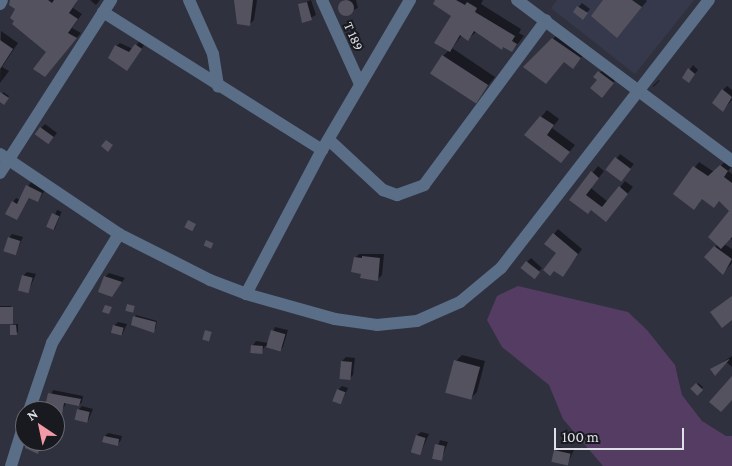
<!DOCTYPE html>
<style>
body{margin:0}
#map{position:relative;width:732px;height:466px;overflow:hidden;background:#2f323e;font-family:"Crimson Pro",serif}
div>[style]{position:absolute}
.built>*{inset:0;background:#35394b}
.green>*{inset:0;background:#543c62}
.shadow>*{inset:0;background:#0007;transform-origin:0 0}
.building>*{inset:0;background:#54525f;transform-origin:0 0}
.round{border-radius:50%}
.minor>*{height:12px;margin:-6px;padding:0 6px;transform-origin:6px;border-radius:6px;background:#5a6e88}
span{translate:-50% -50%;white-space:nowrap;text-align:center;line-height:1.15;-webkit-text-stroke:4px #191a20;paint-order:stroke}
.street-label{font-size:14px;color:#dfe1e9}
.north{position:absolute;left:15px;top:401px;width:50px;height:50px;box-sizing:border-box;background:#191a20;border:1px solid #686a70;border-radius:50%;rotate:326deg;font-size:14px;font-weight:700;line-height:20px;text-align:center;color:#dfe1e9}
.north::after{content:'';display:block;margin:auto;width:18px;height:22px;background:#f49aa6;clip-path:polygon(50% 0,100% 100%,50% 72%,0 100%)}
.scale{position:absolute;left:554px;top:428px;width:130px;height:22px;box-sizing:border-box;border:2px solid #dfe1e9;border-top:0;padding-left:6px;font-size:15px;line-height:18px;white-space:nowrap;color:#dfe1e9;-webkit-text-stroke:4px #191a20;paint-order:stroke}
</style>
<div id="map">
<div class="built">
<div style="clip-path:polygon(557px 0,694px 0,635px 74px,551px 8px)"></div>
</div>
<div class="green">
<div style="clip-path:polygon(518px 286px,628px 312px,647px 330px,675px 365px,682px 395px,702px 421px,726px 436px,732px 436px,732px 466px,603px 466px,563px 419px,549px 385px,502px 347px,487px 320px,497px 296px)"></div>
</div>
<div class="shadow">
<div style="clip-path:polygon(10px 0,78px 0,73px 8px,82px 14px,72px 28px,81px 33px,73px 42px,48px 52px)"></div>
<div style="clip-path:polygon(90px 0,100px 0,96px 5px)"></div>
<div style="clip-path:polygon(235px 0,257px 0,254px 20px,250px 24px)"></div>
<div style="clip-path:polygon(311px 0,316px 15px,303px 22px,299px 5px)"></div>
<div style="clip-path:polygon(343px 0,356px 0,358px 8px,342px 15px)"></div>
<div style="clip-path:polygon(437px 0,483px 0,481px 4px,521px 29px,519px 33px,524px 36px,512px 51px,504px 46px,501px 49px,476px 32px,468px 39px,462px 35px,452px 48px,495px 77px,475px 101px,443px 56px,449px 50px,453px 15px)"></div>
<div style="clip-path:polygon(604px 0,646px 0,647px 1px,617px 37px)"></div>
<div style="clip-path:polygon(582px 3px,590px 9px,586px 14px,574px 12px)"></div>
<div style="clip-path:polygon(1px 31px,18px 43px,2px 67px,9px 71px,0 83px)"></div>
<div style="clip-path:polygon(558px 34px,585px 53px,577px 63px,564px 61px,525px 67px)"></div>
<div style="clip-path:polygon(139px 42px,144px 45px,130px 66px,116px 46px,120px 43px,133px 49px)"></div>
<div style="clip-path:polygon(693px 65px,698px 70px,689px 81px,684px 78px)"></div>
<div style="clip-path:polygon(604px 69px,616px 79px,606px 93px,598px 74px)"></div>
<div style="left:659px;top:80px;width:1px;height:9px;rotate:45deg"></div>
<div style="clip-path:polygon(727px 86px,732px 90px,732px 100px,723px 110px,723px 90px)"></div>
<div style="clip-path:polygon(3px 92px,9px 96px,6px 102px,0 100px)"></div>
<div style="clip-path:polygon(547px 110px,559px 119px,552px 128px,575px 145px,567px 155px,526px 135px)"></div>
<div style="clip-path:polygon(45px 124px,57px 133px,49px 143px,41px 128px)"></div>
<div style="left:620px;top:154px;width:17px;height:20px;rotate:36deg"></div>
<div style="clip-path:polygon(726px 161px,732px 166px,728px 171px,732px 174px,732px 240px,730px 238px,724px 244px,732px 249px,732px 263px,723px 273px,706px 257px,718px 244px,731px 211px,720px 200px,703px 198px,698px 203px,675px 194px,699px 162px,714px 172px)"></div>
<div style="clip-path:polygon(598px 166px,604px 171px,591px 188px,608px 202px,625px 181px,633px 187px,611px 214px,571px 199px)"></div>
<div style="clip-path:polygon(31px 182px,45px 190px,38px 201px,30px 197px,17px 219px,13px 202px,16px 198px,20px 200px)"></div>
<div style="left:57px;top:210px;width:5px;height:19px;rotate:22deg"></div>
<div style="clip-path:polygon(558px 229px,582px 249px,562px 276px,554px 234px)"></div>
<div style="clip-path:polygon(12px 234px,23px 237px,16px 253px,9px 238px)"></div>
<div style="clip-path:polygon(359px 254px,384px 254px,382px 275px,378px 279px,362px 273px,355px 258px)"></div>
<div style="clip-path:polygon(531px 258px,542px 268px,537px 274px,527px 262px)"></div>
<div style="clip-path:polygon(27px 272px,36px 274px,28px 292px,23px 276px)"></div>
<div style="clip-path:polygon(109px 273px,125px 278px,112px 296px,105px 277px)"></div>
<div style="left:11px;top:306px;width:17px;height:11px;rotate:90deg"></div>
<div style="clip-path:polygon(136px 315px,157px 321px,155px 330px,135px 317px)"></div>
<div style="clip-path:polygon(118px 322px,127px 324px,122px 335px,114px 326px)"></div>
<div style="clip-path:polygon(18px 324px,18px 332px,16px 333px,11px 325px)"></div>
<div style="clip-path:polygon(275px 327px,288px 330px,283px 347px,280px 350px,265px 346px,261px 353px,253px 345px,256px 341px,268px 343px)"></div>
<div style="clip-path:polygon(462px 355px,485px 361px,477px 392px,471px 398px,456px 361px)"></div>
<div style="clip-path:polygon(732px 356px,732px 367px,726px 362px,712px 369px)"></div>
<div style="clip-path:polygon(346px 357px,355px 358px,353px 375px,349px 379px,340px 378px,342px 361px)"></div>
<div style="clip-path:polygon(698px 383px,703px 387px,697px 394px,692px 389px)"></div>
<div style="clip-path:polygon(342px 386px,348px 388px,341px 402px,338px 390px)"></div>
<div style="clip-path:polygon(53px 390px,83px 396px,82px 402px,79px 405px,66px 403px,61px 413px,46px 410px)"></div>
<div style="clip-path:polygon(82px 406px,93px 409px,88px 421px,78px 410px)"></div>
<div style="clip-path:polygon(421px 432px,429px 434px,420px 454px,417px 435px)"></div>
<div style="clip-path:polygon(108px 433px,122px 436px,121px 440px,118px 444px,105px 436px)"></div>
<div style="clip-path:polygon(440px 440px,448px 442px,441px 460px,434px 458px)"></div>
<div style="clip-path:polygon(29px 441px,42px 441px,38px 452px,27px 447px)"></div>
<div style="clip-path:polygon(559px 447px,574px 450px,567px 465px,555px 450px)"></div>
</div>
<div class="building">
<div class="round" style="left:338px;top:0;width:16px;height:16px"></div>
<div style="clip-path:polygon(10px 0,48px 0,52px 3px,54px 0,78px 0,69px 13px,78px 19px,68px 33px,77px 38px,45px 77px,33px 69px,46px 52px,12px 24px,14px 21px,10px 18px,15px 9px,9px 5px)"></div>
<div style="clip-path:polygon(234px 0,253px 0,250px 26px,237px 24px)"></div>
<div style="clip-path:polygon(435px 0,456px 0,465px 5px,467px 2px,477px 8px,475px 12px,515px 36px,512px 41px,517px 44px,512px 52px,503px 47px,502px 50px,474px 31px,468px 41px,460px 35px,450px 52px,434px 43px,451px 16px,433px 4px)"></div>
<div style="clip-path:polygon(603px 0,632px 0,642px 7px,617px 38px,591px 16px)"></div>
<div style="clip-path:polygon(307px 2px,312px 20px,302px 23px,298px 4px)"></div>
<div style="clip-path:polygon(577px 6px,588px 13px,583px 20px,573px 12px)"></div>
<div style="clip-path:polygon(552px 38px,581px 58px,573px 69px,564px 62px,546px 84px,523px 67px)"></div>
<div style="clip-path:polygon(0 40px,13px 49px,0 69px)"></div>
<div style="clip-path:polygon(135px 44px,142px 49px,127px 71px,108px 58px,115px 45px,129px 52px)"></div>
<div style="left:442px;top:55px;width:55px;height:22px;rotate:33deg"></div>
<div style="clip-path:polygon(688px 68px,695px 74px,689px 83px,682px 78px)"></div>
<div style="clip-path:polygon(598px 71px,614px 83px,602px 98px,590px 88px,597px 80px,593px 77px)"></div>
<div style="clip-path:polygon(722px 89px,732px 97px,723px 112px,712px 103px)"></div>
<div style="clip-path:polygon(0 92px,9px 98px,4px 105px,0 102px)"></div>
<div style="clip-path:polygon(540px 116px,554px 125px,547px 135px,570px 152px,561px 163px,524px 135px)"></div>
<div style="left:40px;top:127px;width:17px;height:9px;rotate:36deg"></div>
<div style="clip-path:polygon(106px 140px,113px 145px,108px 152px,101px 146px)"></div>
<div style="left:615px;top:157px;width:20px;height:16px;rotate:37deg"></div>
<div style="clip-path:polygon(720px 165px,728px 171px,724px 177px,732px 183px,732px 237px,721px 249px,708px 237px,729px 211px,719px 201px,714px 208px,702px 199px,694px 210px,673px 194px,693px 166px,708px 176px)"></div>
<div style="clip-path:polygon(591px 171px,599px 178px,586px 195px,602px 207px,619px 186px,628px 194px,606px 222px,591px 210px,588px 214px,569px 200px)"></div>
<div style="clip-path:polygon(26px 185px,42px 193px,38px 202px,29px 198px,17px 220px,5px 214px,12px 201px,17px 204px)"></div>
<div style="left:52px;top:213px;width:8px;height:15px;rotate:23deg"></div>
<div style="left:188px;top:220px;width:9px;height:8px;rotate:27deg"></div>
<div style="clip-path:polygon(553px 233px,578px 254px,563px 277px,554px 271px,550px 276px,543px 270px,556px 253px,544px 244px)"></div>
<div style="left:8px;top:237px;width:13px;height:15px;rotate:18deg"></div>
<div style="left:206px;top:240px;width:8px;height:6px;rotate:23deg"></div>
<div style="clip-path:polygon(714px 246px,732px 259px,723px 275px,704px 257px)"></div>
<div style="clip-path:polygon(362px 256px,380px 258px,378px 281px,360px 278px,361px 274px,351px 272px,354px 257px,362px 258px)"></div>
<div style="left:526px;top:261px;width:18px;height:9px;rotate:38deg"></div>
<div style="left:22px;top:275px;width:11px;height:16px;rotate:15deg"></div>
<div style="clip-path:polygon(104px 276px,122px 282px,112px 297px,98px 292px)"></div>
<div style="clip-path:polygon(732px 296px,732px 320px,722px 328px,710px 312px)"></div>
<div style="left:127px;top:304px;width:8px;height:7px;rotate:14deg"></div>
<div style="clip-path:polygon(105px 305px,112px 307px,109px 314px,102px 312px)"></div>
<div style="left:13px;top:307px;width:17px;height:13px;rotate:90deg"></div>
<div style="clip-path:polygon(133px 316px,156px 322px,154px 333px,131px 325px)"></div>
<div style="clip-path:polygon(10px 325px,16px 325px,17px 335px,10px 335px)"></div>
<div style="left:113px;top:325px;width:11px;height:8px;rotate:15deg"></div>
<div style="left:205px;top:330px;width:7px;height:10px;rotate:16deg"></div>
<div style="left:271px;top:330px;width:15px;height:18px;rotate:16deg"></div>
<div style="left:251px;top:345px;width:12px;height:8px;rotate:5deg"></div>
<div style="clip-path:polygon(729px 359px,729px 360px,715px 376px,710px 369px)"></div>
<div style="left:454px;top:360px;width:27px;height:34px;rotate:15deg"></div>
<div style="left:341px;top:361px;width:11px;height:18px;rotate:5deg"></div>
<div style="clip-path:polygon(732px 376px,732px 400px,721px 412px,709px 402px)"></div>
<div style="left:696px;top:383px;width:10px;height:8px;rotate:45deg"></div>
<div style="left:337px;top:389px;width:9px;height:13px;rotate:21deg"></div>
<div style="clip-path:polygon(48px 393px,81px 399px,79px 406px,64px 403px,62px 415px,44px 411px)"></div>
<div style="left:77px;top:409px;width:13px;height:11px;rotate:13deg"></div>
<div style="left:416px;top:435px;width:10px;height:18px;rotate:17deg"></div>
<div style="clip-path:polygon(104px 436px,119px 439px,118px 446px,102px 442px)"></div>
<div style="clip-path:polygon(27px 441px,41px 443px,38px 454px,25px 448px)"></div>
<div style="left:435px;top:444px;width:10px;height:15px;rotate:11deg"></div>
<div style="left:554px;top:450px;width:17px;height:12px;rotate:13deg"></div>
</div>
<div class="minor">
<div style="left:189px;top:0;width:59px;rotate:66deg"></div>
<div style="left:213px;top:54px;width:33px;rotate:81deg"></div>
<div style="left:322px;top:0;width:92px;rotate:65.7deg"></div>
<div style="left:517px;top:0;width:269px;rotate:36.8deg"></div>
<div style="left:0;top:4px;width:4px;rotate:-63deg"></div>
<div style="left:103px;top:12px;width:259px;rotate:32.2deg"></div>
<div style="left:329px;top:140px;width:74px;rotate:42.8deg"></div>
<div style="left:383px;top:190px;width:15px;rotate:20deg"></div>
<div style="left:397px;top:195px;width:29px;rotate:-20deg"></div>
<div style="left:424px;top:185px;width:205px;rotate:-53.5deg"></div>
<div style="left:0;top:154px;width:143px;rotate:33.9deg"></div>
<div style="left:119px;top:234px;width:102px;rotate:26.8deg"></div>
<div style="left:210px;top:280px;width:39px;rotate:21deg"></div>
<div style="left:246px;top:294px;width:163px;rotate:-62.2deg"></div>
<div style="left:322px;top:150px;width:174px;rotate:-59.6deg"></div>
<div style="left:0;top:173px;width:206px;rotate:-57.3deg"></div>
<div style="left:246px;top:294px;width:92px;rotate:15.7deg"></div>
<div style="left:335px;top:319px;width:42px;rotate:8.1deg"></div>
<div style="left:377px;top:325px;width:40px;rotate:-5.7deg"></div>
<div style="left:417px;top:321px;width:47px;rotate:-23.8deg"></div>
<div style="left:460px;top:302px;width:53px;rotate:-39.7deg"></div>
<div style="left:501px;top:268px;width:339px;rotate:-52.2deg"></div>
<div style="left:29px;top:411px;width:72px;rotate:-71.3deg"></div>
<div style="left:52px;top:343px;width:128px;rotate:-58.4deg"></div>
<div style="left:11px;top:466px;width:47px;rotate:-72.7deg"></div>
</div>
<div class="street-label">
<span style="left:354px;top:36px;rotate:66deg">T 189</span>
</div>
<div class="north">N</div>
<div class="scale">100 m</div>
</div>
